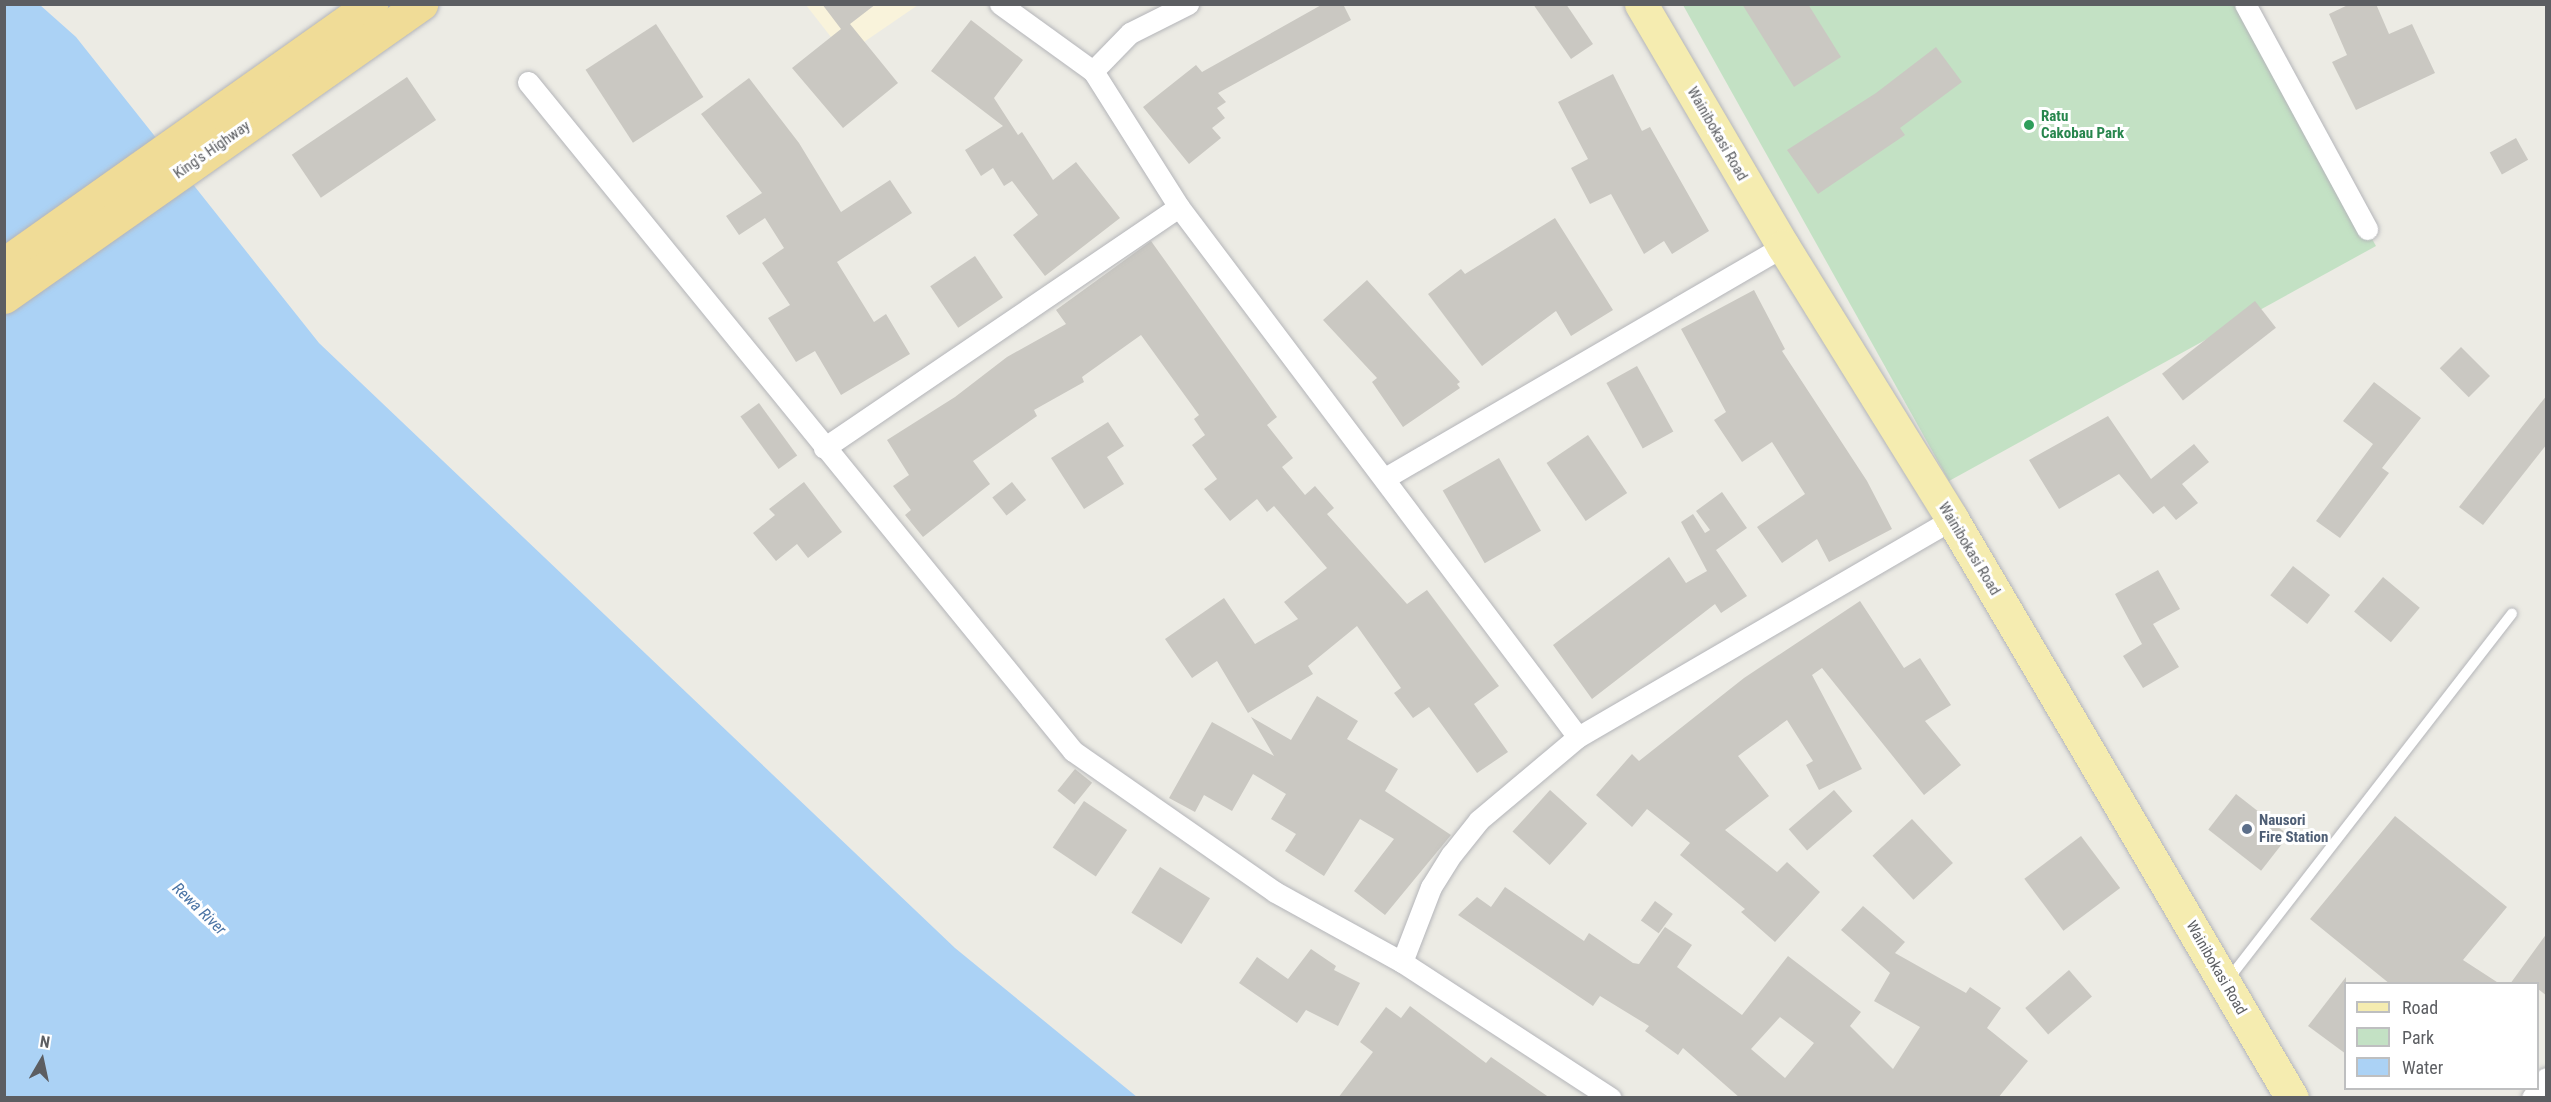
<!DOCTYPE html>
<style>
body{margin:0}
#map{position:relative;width:2551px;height:1102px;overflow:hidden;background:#ecebe4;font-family:"Roboto Condensed",sans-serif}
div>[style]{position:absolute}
.commercial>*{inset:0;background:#f9f3db}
.green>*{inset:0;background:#c3e1c4}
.water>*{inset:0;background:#abd2f5}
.building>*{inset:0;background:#cac8c2;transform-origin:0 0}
.roads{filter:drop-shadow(0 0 2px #b4b5b9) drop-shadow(0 0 2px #b4b5b9)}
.lane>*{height:10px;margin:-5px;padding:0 5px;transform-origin:5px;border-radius:5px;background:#fff}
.street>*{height:21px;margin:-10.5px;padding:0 10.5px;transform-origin:10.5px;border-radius:10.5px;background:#fff}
.primary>*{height:33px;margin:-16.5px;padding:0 16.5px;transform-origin:16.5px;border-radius:16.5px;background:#f5ecb0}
.highway>*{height:33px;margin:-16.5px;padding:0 16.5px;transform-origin:16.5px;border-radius:16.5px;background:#f0dc97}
.dots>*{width:16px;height:16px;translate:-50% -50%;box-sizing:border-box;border:3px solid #fff;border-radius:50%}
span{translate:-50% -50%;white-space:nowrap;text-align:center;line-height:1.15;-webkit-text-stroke:6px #fff;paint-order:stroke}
.leisure-label{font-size:15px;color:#27864d;font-weight:700}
.left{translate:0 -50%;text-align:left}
.street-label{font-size:15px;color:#5c5e62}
.service-label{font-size:15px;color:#4e5e75;font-weight:700}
.water-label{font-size:16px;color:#4b74a5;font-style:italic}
.frame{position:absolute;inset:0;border:6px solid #5c5e62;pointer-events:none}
.legend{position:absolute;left:2344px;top:982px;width:195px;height:108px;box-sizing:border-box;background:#fff;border:2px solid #bebfc0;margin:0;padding:8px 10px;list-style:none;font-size:18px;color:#5c5e62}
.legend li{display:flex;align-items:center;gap:12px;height:30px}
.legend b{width:30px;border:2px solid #bebfc0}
.north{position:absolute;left:12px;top:1030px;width:60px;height:60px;-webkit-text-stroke:4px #fff;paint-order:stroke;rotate:9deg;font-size:16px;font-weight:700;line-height:24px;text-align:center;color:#5c5e62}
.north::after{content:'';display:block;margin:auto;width:21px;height:27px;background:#5c5e62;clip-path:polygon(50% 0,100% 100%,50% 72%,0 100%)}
</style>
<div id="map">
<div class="commercial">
<div style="clip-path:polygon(806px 5px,918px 5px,845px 55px)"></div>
</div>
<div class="green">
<div style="clip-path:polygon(1683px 5px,2241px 5px,2376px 246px,1949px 481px)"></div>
</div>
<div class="water">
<div style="clip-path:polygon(5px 4px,40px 5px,76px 37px,319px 343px,955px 948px,1137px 1097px,5px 1098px)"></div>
</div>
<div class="building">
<div style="clip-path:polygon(822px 4px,876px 4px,850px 24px,898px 83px,843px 128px,792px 68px,841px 29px)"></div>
<div style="clip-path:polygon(1323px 4px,1343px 4px,1351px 20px,1218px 93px,1226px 102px,1217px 108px,1225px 118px,1212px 128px,1221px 138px,1189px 164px,1143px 107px,1196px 65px,1202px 72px)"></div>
<div style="clip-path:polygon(1533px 4px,1566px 4px,1593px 44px,1571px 59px)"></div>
<div style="clip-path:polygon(1742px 4px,1808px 4px,1841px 57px,1794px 87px)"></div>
<div style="clip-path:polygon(2350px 4px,2376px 4px,2389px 34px,2412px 24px,2435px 73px,2356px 110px,2332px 62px,2347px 55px,2329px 14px)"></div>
<div style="clip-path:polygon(971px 20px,1023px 60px,994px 98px,1018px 135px,1022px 132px,1053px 180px,1076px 162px,1120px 218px,1045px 276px,1013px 235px,1038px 215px,1012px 181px,1004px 186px,993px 168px,981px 176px,965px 150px,1003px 126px,931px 71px)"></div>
<div style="left:656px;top:24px;width:87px;height:84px;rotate:57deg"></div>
<div style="clip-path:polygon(1936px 47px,1962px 82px,1900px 128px,1905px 135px,1818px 194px,1787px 150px,1876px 93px)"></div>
<div style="clip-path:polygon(1613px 74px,1642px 131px,1650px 127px,1709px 231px,1672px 254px,1664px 241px,1644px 254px,1611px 194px,1590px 204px,1571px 168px,1588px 159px,1558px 102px)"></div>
<div style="left:407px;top:77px;width:52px;height:139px;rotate:56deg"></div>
<div style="clip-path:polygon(749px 78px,799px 143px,841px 212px,890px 180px,912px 213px,837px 262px,874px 322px,886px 314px,910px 354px,841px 395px,815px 351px,796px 362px,768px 318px,790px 305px,762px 263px,784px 248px,765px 218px,739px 235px,726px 216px,762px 193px,701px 114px)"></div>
<div style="left:2516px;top:138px;width:25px;height:30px;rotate:61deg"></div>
<div style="clip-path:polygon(1555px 218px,1613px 310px,1571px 336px,1556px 311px,1482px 366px,1428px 294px,1461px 269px,1465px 274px)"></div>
<div style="clip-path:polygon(1151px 241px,1277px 417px,1267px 425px,1293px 458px,1282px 467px,1305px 495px,1315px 486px,1334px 508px,1327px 514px,1407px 604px,1427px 590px,1499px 686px,1474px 704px,1508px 752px,1477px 773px,1429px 707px,1413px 718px,1394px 693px,1401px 688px,1357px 626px,1308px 666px,1313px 674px,1248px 713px,1217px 661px,1192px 678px,1165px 639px,1224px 598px,1255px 644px,1298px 619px,1284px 602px,1327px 568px,1274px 506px,1267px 512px,1257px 499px,1230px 521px,1204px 489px,1217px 479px,1192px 445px,1205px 435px,1194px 419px,1199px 415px,1141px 335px,1082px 377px,1084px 382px,1034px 410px,1037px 416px,973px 461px,990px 484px,923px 537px,905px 515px,911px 510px,893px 486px,909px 475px,887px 440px,955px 397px,1007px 357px,1066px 324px,1056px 310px)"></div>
<div style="left:975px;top:256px;width:50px;height:54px;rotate:56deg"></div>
<div style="clip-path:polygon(1367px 280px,1460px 382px,1457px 384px,1460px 388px,1403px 427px,1372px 382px,1377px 378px,1323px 320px)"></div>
<div style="clip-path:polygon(1754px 290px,1785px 349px,1782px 351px,1867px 481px,1892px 529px,1829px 562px,1817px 539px,1782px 563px,1757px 527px,1805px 494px,1772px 442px,1742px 462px,1714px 420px,1726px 412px,1681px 329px)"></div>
<div style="left:2255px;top:301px;width:34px;height:118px;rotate:52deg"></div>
<div style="left:2461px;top:347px;width:41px;height:30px;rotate:45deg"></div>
<div style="left:1637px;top:366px;width:75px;height:35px;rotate:61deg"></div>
<div style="clip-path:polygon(2374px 382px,2421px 418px,2382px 468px,2389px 473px,2340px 538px,2316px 521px,2373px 444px,2343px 421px)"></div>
<div style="clip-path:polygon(2547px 395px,2547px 444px,2483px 525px,2459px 507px)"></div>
<div style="left:759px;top:403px;width:65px;height:23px;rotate:54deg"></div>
<div style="clip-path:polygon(2108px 416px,2151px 479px,2194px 444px,2209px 462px,2182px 484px,2198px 503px,2176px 520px,2164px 506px,2153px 514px,2119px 474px,2059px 509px,2029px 460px)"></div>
<div style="clip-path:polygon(1108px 422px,1124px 446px,1107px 457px,1124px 484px,1084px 509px,1051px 458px)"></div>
<div style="left:1588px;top:435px;width:70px;height:50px;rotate:56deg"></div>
<div style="left:1499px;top:458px;width:84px;height:65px;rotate:60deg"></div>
<div style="clip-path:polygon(804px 482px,842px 532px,808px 558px,797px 544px,776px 561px,753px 533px,775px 515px,769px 509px)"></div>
<div style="left:1012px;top:482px;width:23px;height:25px;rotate:52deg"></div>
<div style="clip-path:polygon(1722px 492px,1747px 528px,1716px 550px,1747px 596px,1721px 613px,1715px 604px,1592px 699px,1553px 645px,1669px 557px,1686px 583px,1707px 571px,1681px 522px,1693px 514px,1705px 533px,1710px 530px,1696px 511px)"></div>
<div style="left:2293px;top:566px;width:47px;height:37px;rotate:38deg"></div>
<div style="clip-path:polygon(2158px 570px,2180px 609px,2153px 624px,2179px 667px,2143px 688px,2123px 656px,2142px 644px,2115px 594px)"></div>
<div style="left:2383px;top:577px;width:48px;height:45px;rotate:40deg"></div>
<div style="clip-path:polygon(1860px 601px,1904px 668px,1920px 658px,1951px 705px,1925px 721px,1961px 765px,1924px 795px,1822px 668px,1812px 675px,1862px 769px,1819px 790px,1806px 765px,1813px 761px,1787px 720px,1738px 756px,1769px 796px,1725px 830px,1777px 872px,1787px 862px,1820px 892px,1775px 942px,1741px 912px,1745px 909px,1680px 855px,1690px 843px,1647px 809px,1632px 827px,1596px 795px,1632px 754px,1639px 761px,1744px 678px)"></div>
<div style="clip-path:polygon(1317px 696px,1358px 721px,1347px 739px,1398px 769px,1385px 791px,1451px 835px,1385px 915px,1354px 891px,1394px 839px,1360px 819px,1324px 876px,1285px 851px,1296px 834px,1271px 819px,1286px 794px,1253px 774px,1232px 811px,1204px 795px,1195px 812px,1169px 798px,1212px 722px,1274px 756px,1251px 717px,1291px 740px)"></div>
<div style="left:1075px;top:769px;width:22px;height:28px;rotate:39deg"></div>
<div style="left:1550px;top:790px;width:50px;height:56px;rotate:42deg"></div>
<div style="left:1834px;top:790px;width:28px;height:60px;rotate:49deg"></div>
<div style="left:2236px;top:794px;width:67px;height:45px;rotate:38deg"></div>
<div style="left:1084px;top:801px;width:52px;height:56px;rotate:34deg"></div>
<div style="clip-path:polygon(2395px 816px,2507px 907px,2463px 960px,2500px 984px,2390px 984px,2310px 919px)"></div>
<div style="left:1912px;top:819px;width:60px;height:54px;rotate:47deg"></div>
<div style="left:2081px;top:836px;width:65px;height:71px;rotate:53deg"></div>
<div style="left:1160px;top:867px;width:59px;height:54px;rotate:32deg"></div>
<div style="clip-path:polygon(evenodd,1505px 887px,1584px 941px,1589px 933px,1633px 963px,1639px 964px,1665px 927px,1692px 945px,1677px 967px,1742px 1015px,1788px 956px,1861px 1012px,1850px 1026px,1893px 1069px,1920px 1027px,1874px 1001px,1890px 973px,1841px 930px,1863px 906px,1905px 942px,1895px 953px,1966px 993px,1970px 987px,2001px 1008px,1987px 1028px,2028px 1061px,1998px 1098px,1740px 1098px,1683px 1048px,1678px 1055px,1645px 1031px,1649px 1026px,1600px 996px,1593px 1006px,1458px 915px,1477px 897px,1491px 907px,1505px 887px,1780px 1017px,1814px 1043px,1785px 1078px,1751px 1049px,1780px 1017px)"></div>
<div style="left:1655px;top:901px;width:22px;height:24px;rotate:36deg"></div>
<div style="clip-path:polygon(2547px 933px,2547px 996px,2538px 989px,2538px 984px,2510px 984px)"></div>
<div style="clip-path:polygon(1311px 949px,1336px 966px,1334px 970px,1360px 983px,1338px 1026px,1306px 1010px,1297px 1023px,1239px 983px,1257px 957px,1288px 979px)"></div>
<div style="left:2069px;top:970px;width:35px;height:58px;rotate:49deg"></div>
<div style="clip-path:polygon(2346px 977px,2346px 1054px,2308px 1026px)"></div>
<div style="clip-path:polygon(1410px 1006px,1486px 1063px,1491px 1057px,1550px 1098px,1338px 1098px,1373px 1052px,1360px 1042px,1386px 1007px,1401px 1018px)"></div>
</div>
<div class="roads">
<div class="lane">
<div style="left:2227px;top:981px;width:465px;rotate:-52.2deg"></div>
</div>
<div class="street">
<div style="left:1000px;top:4px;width:115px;rotate:35.8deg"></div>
<div style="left:1093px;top:71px;width:161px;rotate:57.7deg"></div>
<div style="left:1179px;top:207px;width:663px;rotate:53.03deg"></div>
<div style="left:2245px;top:4px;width:256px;rotate:61.5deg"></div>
<div style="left:1093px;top:71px;width:53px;rotate:-45.8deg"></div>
<div style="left:1130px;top:33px;width:65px;rotate:-26.6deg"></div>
<div style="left:528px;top:82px;width:863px;rotate:50.83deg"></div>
<div style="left:1073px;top:751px;width:246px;rotate:34.9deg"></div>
<div style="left:1275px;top:892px;width:145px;rotate:28.9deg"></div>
<div style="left:1402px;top:962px;width:249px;rotate:33.1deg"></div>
<div style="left:824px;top:448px;width:429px;rotate:-34.2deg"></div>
<div style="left:1385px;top:478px;width:461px;rotate:-30.2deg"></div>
<div style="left:1402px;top:962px;width:80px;rotate:-68.9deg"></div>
<div style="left:1431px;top:887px;width:39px;rotate:-58deg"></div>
<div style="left:1452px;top:854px;width:43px;rotate:-51.5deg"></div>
<div style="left:1479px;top:820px;width:129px;rotate:-40deg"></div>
<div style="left:1578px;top:737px;width:433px;rotate:-30.2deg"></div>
<div style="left:2532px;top:1098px;width:24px;rotate:-55deg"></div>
</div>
<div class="primary">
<div style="left:1641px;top:4px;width:281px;rotate:59.6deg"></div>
<div style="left:1783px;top:246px;width:321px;rotate:58.2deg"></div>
<div style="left:1952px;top:519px;width:671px;rotate:59.58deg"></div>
</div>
<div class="highway">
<div style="left:4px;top:264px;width:450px;rotate:-35.3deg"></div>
<div style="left:4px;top:297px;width:510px;rotate:-35.09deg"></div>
</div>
</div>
<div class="dots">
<div style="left:2029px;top:125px;background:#2e9e5b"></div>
<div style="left:2247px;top:829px;background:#5c6f8a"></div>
</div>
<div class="leisure-label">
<span class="left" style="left:2041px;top:125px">Ratu<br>Cakobau Park</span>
</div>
<div class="street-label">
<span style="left:1717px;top:134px;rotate:60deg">Wainibokasi Road</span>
<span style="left:212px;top:150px;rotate:-35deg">King's Highway</span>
<span style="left:1969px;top:549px;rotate:59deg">Wainibokasi Road</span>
<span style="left:2216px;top:968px;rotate:60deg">Wainibokasi Road</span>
</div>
<div class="service-label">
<span class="left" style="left:2259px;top:829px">Nausori<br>Fire Station</span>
</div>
<div class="water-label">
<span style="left:199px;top:909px;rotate:44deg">Rewa River</span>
</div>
<div class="frame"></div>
<ul class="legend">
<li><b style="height:8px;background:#f5ecb0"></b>Road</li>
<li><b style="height:16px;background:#c3e1c4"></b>Park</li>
<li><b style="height:16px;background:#abd2f5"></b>Water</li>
</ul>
<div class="north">N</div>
</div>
